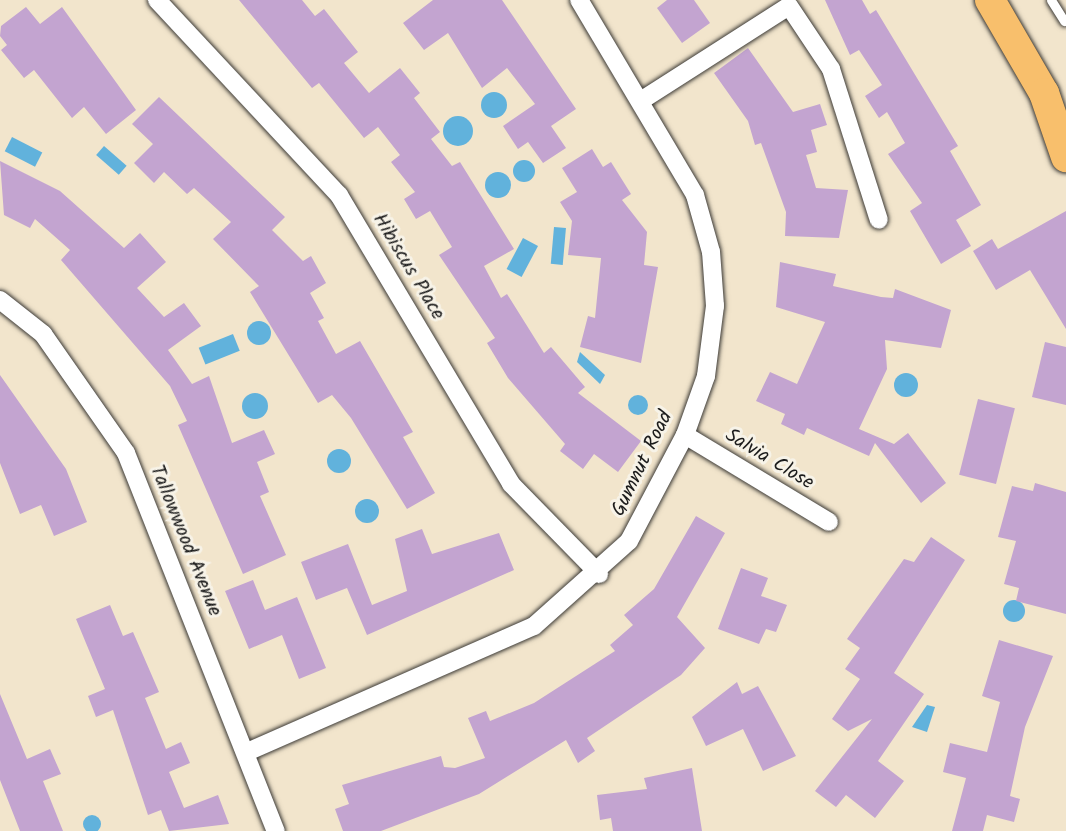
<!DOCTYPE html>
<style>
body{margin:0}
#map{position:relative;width:1066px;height:831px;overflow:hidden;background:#f2e5cc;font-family:Kalam,sans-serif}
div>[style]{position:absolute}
.water>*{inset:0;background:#61b2dc;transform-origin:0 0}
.round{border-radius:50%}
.building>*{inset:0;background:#c3a4d0;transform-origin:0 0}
.roads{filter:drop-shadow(0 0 2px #3c3a36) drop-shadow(0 0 2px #3c3a36)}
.lane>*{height:9px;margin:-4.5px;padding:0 4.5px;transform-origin:4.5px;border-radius:4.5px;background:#fff}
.street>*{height:18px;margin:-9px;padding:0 9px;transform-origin:9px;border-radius:9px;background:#fff}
.primary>*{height:30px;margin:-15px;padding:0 15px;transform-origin:15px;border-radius:15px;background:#f8bf6c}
span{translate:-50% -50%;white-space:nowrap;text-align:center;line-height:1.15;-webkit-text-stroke:6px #f7f3e8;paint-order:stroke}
.street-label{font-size:20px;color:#1c1c1c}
</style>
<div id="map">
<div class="water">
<div class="round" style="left:481px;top:92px;width:26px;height:26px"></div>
<div class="round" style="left:443px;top:116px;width:30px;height:30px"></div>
<div style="left:12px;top:137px;width:34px;height:16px;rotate:27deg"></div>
<div style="left:104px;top:146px;width:30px;height:12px;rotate:41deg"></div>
<div class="round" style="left:513px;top:160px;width:22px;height:22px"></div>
<div class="round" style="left:485px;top:172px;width:26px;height:26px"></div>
<div style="left:554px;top:227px;width:12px;height:37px;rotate:5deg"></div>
<div style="left:523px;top:238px;width:17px;height:35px;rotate:28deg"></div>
<div class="round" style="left:247px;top:321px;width:24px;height:24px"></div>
<div style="left:233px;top:334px;width:18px;height:37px;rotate:68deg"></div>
<div style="clip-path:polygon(580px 352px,605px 375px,600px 384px,577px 362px)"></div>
<div class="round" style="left:894px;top:373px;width:24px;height:24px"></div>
<div class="round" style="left:242px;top:393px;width:26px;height:26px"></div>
<div class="round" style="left:628px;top:395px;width:20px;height:20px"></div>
<div class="round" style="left:327px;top:449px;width:24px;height:24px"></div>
<div class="round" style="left:355px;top:499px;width:24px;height:24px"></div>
<div class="round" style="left:1003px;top:600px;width:22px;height:22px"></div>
<div style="clip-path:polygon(927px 705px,935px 707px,927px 732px,912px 727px)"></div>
<div class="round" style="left:83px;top:815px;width:18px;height:18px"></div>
</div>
<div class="building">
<div style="clip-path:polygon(239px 0,302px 0,315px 16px,324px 9px,358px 52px,344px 63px,369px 93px,400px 68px,420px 93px,414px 98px,440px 132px,431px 139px,452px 166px,460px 162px,514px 249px,484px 266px,501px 298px,507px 294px,544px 353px,551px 347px,585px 387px,578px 393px,641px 441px,618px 472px,594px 454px,583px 469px,560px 451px,565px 444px,508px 378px,487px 343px,495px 338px,439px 255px,452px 247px,430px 211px,416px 219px,404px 199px,415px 192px,391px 162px,400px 155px,378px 127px,364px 138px,319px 83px,312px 88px)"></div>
<div style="clip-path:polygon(433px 0,502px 0,576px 109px,551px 126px,566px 148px,543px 163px,528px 142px,518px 149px,503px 126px,535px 104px,507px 68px,482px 88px,448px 33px,424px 50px,403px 23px)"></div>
<div style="clip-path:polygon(667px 0,694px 0,710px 23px,682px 43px,657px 8px)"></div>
<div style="clip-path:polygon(825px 0,862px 0,870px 14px,876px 10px,958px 146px,950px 151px,981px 205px,956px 220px,971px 246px,941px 264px,910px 211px,922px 203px,888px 154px,905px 143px,887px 112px,879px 118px,865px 96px,882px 85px,859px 50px,850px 55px)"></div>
<div style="clip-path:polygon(26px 7px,40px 24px,62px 7px,136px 110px,106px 134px,84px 107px,72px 118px,34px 70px,24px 78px,1px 50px,7px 45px,0 36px,1px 26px)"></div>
<div style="clip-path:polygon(748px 48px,793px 112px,820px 104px,827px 125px,811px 130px,817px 152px,806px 155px,816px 188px,848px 190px,839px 238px,785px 236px,786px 212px,761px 143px,755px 145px,748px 121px,714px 73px)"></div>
<div style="clip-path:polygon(159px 97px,285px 217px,272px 230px,303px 261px,311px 256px,326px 283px,310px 293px,324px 318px,318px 321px,336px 354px,360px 341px,413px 432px,403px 437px,435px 493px,407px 509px,351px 418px,332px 395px,318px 403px,250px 292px,259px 286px,213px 239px,231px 222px,194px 188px,187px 194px,164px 172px,154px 183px,134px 163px,153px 144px,132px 124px)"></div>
<div style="clip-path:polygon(592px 149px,603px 167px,611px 162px,631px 194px,622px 200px,647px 232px,644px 265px,658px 267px,641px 363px,580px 347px,588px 316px,595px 318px,601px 258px,568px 255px,572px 221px,560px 202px,577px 192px,562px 168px)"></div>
<div style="clip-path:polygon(0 161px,60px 191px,124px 248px,140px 233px,166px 262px,137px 288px,164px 317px,184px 303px,201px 326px,168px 350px,192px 384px,209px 376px,232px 443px,264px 430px,275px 454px,257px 462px,269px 492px,260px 496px,286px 555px,243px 574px,178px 425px,187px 421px,170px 386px,61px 260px,70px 250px,35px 219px,30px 228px,4px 215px)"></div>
<div style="clip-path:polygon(1066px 211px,1066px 329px,1030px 270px,996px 290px,973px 251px,992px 239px,998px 249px)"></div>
<div style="clip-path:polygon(780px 262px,836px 274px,833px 286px,881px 297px,893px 298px,895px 289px,951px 310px,941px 348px,885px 340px,887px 369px,859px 429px,894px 444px,908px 433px,946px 483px,921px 503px,875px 443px,869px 456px,807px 428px,804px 435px,781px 424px,785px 414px,756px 401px,770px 372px,797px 384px,825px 322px,776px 307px)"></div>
<div style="clip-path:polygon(1045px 342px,1066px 347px,1066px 405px,1032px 397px)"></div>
<div style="clip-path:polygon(0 375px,66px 469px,87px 522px,54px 536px,41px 505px,20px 514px,0 463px)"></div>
<div style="left:978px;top:399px;width:38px;height:78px;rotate:14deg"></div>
<div style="clip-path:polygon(1035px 483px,1066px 492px,1066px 614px,1016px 601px,1019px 588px,1004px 584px,1016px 541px,998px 537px,1012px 486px,1033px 491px)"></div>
<div style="clip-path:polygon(696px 516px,725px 533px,677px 617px,705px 648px,681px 675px,587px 738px,595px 751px,578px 763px,566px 740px,479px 794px,381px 831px,343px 831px,335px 809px,349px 804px,342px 785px,441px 756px,444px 767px,455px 768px,485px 758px,468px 718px,486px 711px,490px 721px,534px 703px,615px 651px,610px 645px,633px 625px,624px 615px,654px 589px)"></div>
<div style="clip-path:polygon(422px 529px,432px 554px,499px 533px,514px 570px,367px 635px,347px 588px,316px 600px,301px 562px,348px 544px,372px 605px,407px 591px,395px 539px)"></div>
<div style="clip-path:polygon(931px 537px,965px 560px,894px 673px,924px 694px,878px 761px,904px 781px,875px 818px,846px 795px,836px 807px,815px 791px,872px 719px,848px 731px,832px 719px,860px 679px,845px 669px,860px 648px,847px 639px,904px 559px,914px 562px)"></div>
<div style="clip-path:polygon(741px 568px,768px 578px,761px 596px,787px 605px,776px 632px,766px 629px,759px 644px,718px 629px)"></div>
<div style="clip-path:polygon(253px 580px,265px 610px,297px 597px,326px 668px,299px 679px,282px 635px,249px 649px,225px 591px)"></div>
<div style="clip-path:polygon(110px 605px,123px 636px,133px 632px,159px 692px,145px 698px,166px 749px,181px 742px,190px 763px,169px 772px,184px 808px,218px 795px,229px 824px,169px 831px,161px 810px,148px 815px,113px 710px,96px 717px,88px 696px,105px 689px,76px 619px)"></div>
<div style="clip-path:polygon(999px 640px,1053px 656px,1025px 727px,1010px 796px,1020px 799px,1014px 822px,987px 815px,983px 831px,952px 831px,966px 778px,943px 772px,950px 743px,987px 752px,1000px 702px,982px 696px)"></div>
<div style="clip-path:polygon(737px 682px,742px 694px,758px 686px,796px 756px,763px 771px,743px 729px,706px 746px,692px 717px)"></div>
<div style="clip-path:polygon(0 694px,27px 759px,50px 749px,61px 774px,43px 781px,63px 831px,20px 831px,0 780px)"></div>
<div style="clip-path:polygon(692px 768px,702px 831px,613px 831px,611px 818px,600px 820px,597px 795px,647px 789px,644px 778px)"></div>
</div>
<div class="roads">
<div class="lane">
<div style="left:1051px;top:0;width:25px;rotate:58deg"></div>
</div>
<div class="street">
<div style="left:157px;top:0;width:267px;rotate:47deg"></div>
<div style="left:339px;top:195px;width:336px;rotate:59.2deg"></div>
<div style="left:511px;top:484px;width:126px;rotate:45.6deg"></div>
<div style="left:642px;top:100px;width:174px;rotate:-32.6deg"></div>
<div style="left:789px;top:6px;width:76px;rotate:56.3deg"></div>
<div style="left:831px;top:69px;width:158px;rotate:72.4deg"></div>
<div style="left:0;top:300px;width:55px;rotate:38.3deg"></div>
<div style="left:43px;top:334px;width:145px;rotate:55.1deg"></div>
<div style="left:126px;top:453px;width:407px;rotate:68.4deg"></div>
<div style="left:685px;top:435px;width:168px;rotate:31.1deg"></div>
<div style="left:247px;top:752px;width:313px;rotate:-23.7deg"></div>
<div style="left:534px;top:626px;width:127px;rotate:-41.8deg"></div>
<div style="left:629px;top:541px;width:120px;rotate:-62.2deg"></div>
<div style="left:685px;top:435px;width:63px;rotate:-70.4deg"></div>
<div style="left:706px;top:376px;width:71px;rotate:-82.7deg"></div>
<div style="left:715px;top:306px;width:54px;rotate:-94.2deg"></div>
<div style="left:711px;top:252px;width:59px;rotate:-105.7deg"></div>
<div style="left:695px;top:195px;width:227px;rotate:-120.7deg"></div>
</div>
<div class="primary">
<div style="left:990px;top:0;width:108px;rotate:59.9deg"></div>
<div style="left:1044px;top:93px;width:68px;rotate:71deg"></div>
</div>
</div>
<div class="street-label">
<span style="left:408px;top:267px;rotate:59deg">Hibiscus Place</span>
<span style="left:769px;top:460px;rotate:31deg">Salvia Close</span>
<span style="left:643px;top:464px;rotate:-64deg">Gumnut Road</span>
<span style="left:185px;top:541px;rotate:68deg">Tallowwood Avenue</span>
</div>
</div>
